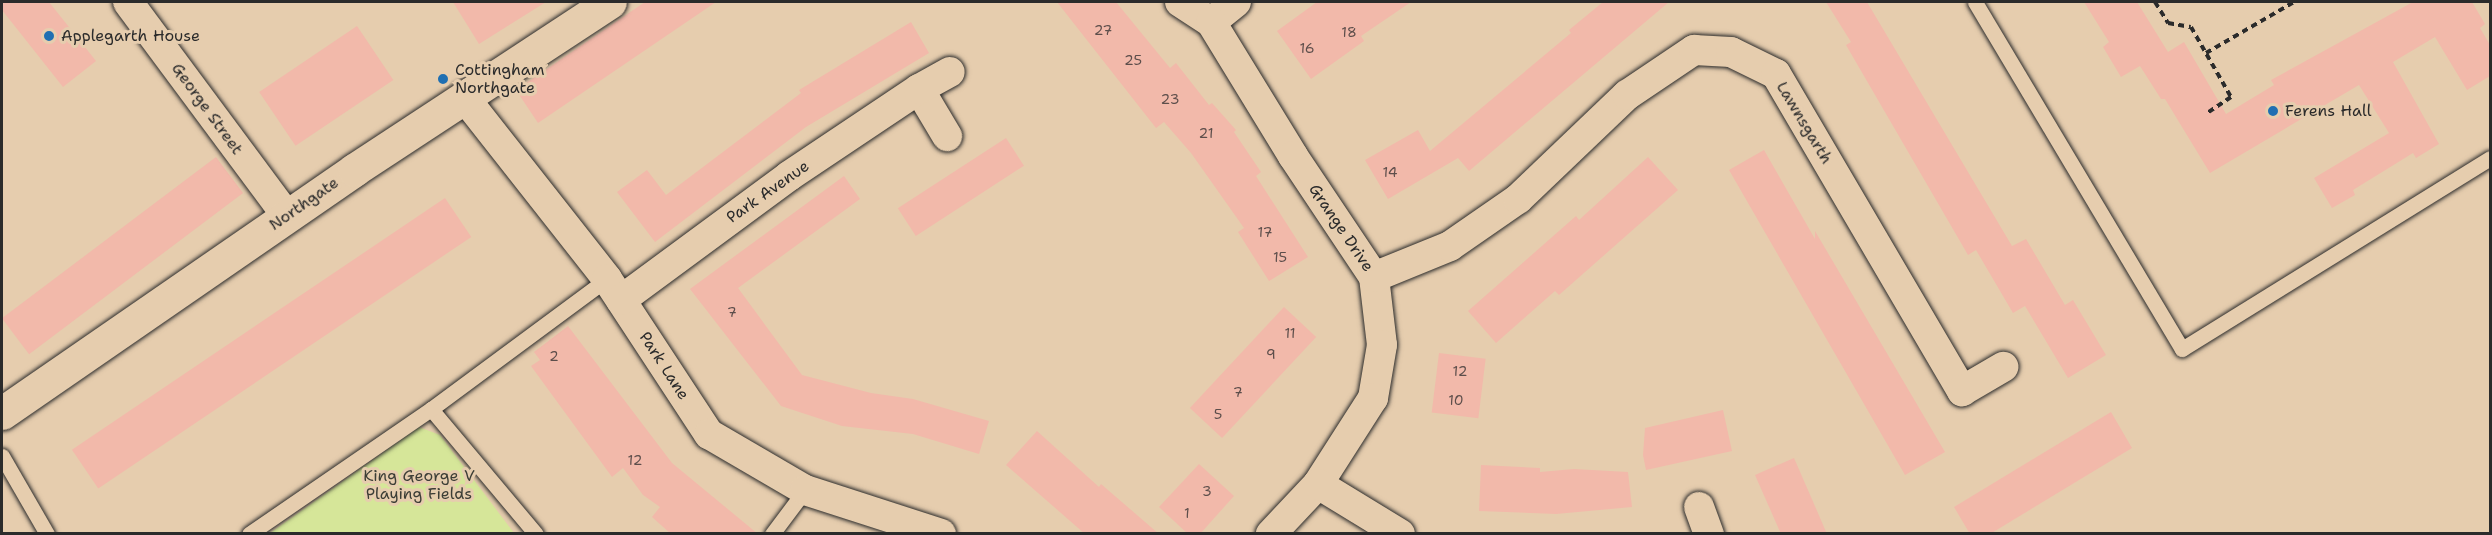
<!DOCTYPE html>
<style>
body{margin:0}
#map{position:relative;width:2492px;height:535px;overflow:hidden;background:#e6cdae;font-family:"Shantell Sans",sans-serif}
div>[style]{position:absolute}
.green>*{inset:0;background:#d6e699}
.building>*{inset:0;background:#f2b9aa;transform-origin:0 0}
.path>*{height:4px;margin-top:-2px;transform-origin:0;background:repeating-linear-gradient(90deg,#2b2b2b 0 6px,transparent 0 10.5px)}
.roads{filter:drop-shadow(0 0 2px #2b2b2b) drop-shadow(0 0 2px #2b2b2b)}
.lane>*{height:15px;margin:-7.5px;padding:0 7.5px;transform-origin:7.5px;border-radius:7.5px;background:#e6cdae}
.street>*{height:30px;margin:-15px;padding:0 15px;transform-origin:15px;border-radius:15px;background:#e6cdae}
.secondary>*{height:33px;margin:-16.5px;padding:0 16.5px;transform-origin:16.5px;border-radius:16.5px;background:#e6cdae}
.dots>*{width:16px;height:16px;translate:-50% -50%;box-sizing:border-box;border:3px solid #e6cdae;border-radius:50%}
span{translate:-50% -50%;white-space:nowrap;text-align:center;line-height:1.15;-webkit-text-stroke:6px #e6cdae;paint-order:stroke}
.number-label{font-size:14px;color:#5d4e4b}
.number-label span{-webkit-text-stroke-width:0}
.poi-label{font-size:16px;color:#2b2b2b}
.left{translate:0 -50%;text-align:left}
.street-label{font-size:16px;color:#2b2b2b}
.park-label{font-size:16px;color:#3c3e36}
.frame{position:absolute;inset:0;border:3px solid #2b2b2b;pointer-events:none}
</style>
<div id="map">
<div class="green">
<div style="clip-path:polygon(419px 427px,440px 435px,514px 533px,270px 533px)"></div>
</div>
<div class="building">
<div style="clip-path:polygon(2px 2px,49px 2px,96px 61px,63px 87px,2px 10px)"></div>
<div style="clip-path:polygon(453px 2px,546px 2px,479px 44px)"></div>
<div style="clip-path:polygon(645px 2px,716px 2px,538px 123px,516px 90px)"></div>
<div style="clip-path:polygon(1057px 2px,1116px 2px,1170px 68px,1176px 63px,1209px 105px,1212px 103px,1236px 130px,1234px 132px,1261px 172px,1256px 176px,1308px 257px,1269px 281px,1238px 232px,1244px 228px,1191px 153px,1164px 122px,1156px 128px)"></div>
<div style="clip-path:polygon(1317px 2px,1411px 2px,1361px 36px,1364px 41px,1311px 79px,1277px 31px)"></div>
<div style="clip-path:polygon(1603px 2px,1669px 2px,1469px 171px,1458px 158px,1388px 199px,1365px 160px,1418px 130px,1430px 151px,1571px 33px,1569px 30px)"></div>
<div style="clip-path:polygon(1826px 2px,1867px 2px,2012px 246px,2026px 239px,2065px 305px,2073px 300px,2106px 355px,2068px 378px,2025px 306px,2013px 313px,1976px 250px,1968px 255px,1846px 45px,1851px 42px)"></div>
<div style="clip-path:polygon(2084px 2px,2137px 2px,2168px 52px,2184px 42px,2226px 114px,2274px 85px,2271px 80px,2413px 2px,2472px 2px,2485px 24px,2480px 28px,2490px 45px,2490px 76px,2467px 90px,2435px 37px,2393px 62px,2439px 144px,2416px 158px,2413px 153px,2353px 190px,2355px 195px,2332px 208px,2314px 178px,2389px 133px,2359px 85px,2210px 173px,2165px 99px,2161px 99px,2140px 66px,2121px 77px,2103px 47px,2109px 42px)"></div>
<div style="clip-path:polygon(911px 22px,929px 53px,806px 127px,655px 242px,617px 192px,647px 170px,666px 195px,801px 93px,799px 90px)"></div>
<div style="left:357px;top:26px;width:65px;height:118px;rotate:56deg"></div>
<div style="left:1006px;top:138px;width:33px;height:129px;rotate:57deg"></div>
<div style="clip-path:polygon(1764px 150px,1815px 239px,1815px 231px,1945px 452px,1905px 475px,1729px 170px)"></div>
<div style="left:216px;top:157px;width:45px;height:268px;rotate:53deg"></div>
<div style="clip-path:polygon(1648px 157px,1678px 190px,1559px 295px,1555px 291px,1496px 343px,1468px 311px,1576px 216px,1579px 220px)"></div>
<div style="clip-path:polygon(844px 176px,860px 199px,738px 288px,802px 375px,871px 393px,913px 399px,989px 421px,979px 454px,913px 434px,842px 426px,781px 406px,690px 289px)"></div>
<div style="left:445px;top:198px;width:47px;height:450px;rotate:56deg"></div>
<div style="left:1284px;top:307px;width:44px;height:138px;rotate:43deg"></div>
<div style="clip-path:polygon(568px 326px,672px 463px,758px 534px,671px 534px,652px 517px,660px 507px,643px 495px,623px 468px,612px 477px,531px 366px,540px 360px,534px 352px)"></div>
<div style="left:1439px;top:353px;width:47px;height:60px;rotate:7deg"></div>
<div style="clip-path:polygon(1723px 410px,1732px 451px,1646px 470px,1643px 455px,1645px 428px)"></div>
<div style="clip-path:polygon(2111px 412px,2132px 448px,1990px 534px,1970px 534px,1954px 507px)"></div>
<div style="clip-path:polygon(1037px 431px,1099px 487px,1101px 484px,1159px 534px,1085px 534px,1006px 465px)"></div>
<div style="clip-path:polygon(1794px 458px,1811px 497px,1827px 534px,1781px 534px,1755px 475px)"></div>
<div style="clip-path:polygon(1199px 464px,1234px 496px,1200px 534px,1188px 534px,1159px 507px)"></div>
<div style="clip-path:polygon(1481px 465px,1540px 468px,1540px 472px,1574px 469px,1628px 472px,1632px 507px,1556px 514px,1479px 511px)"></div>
</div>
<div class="path">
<div style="left:2155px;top:2px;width:25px;rotate:58deg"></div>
<div style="left:2168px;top:23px;width:23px;rotate:10deg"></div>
<div style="left:2191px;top:27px;width:81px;rotate:60.3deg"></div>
<div style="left:2231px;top:97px;width:29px;rotate:146deg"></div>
<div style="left:2206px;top:53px;width:102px;rotate:-30.1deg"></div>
</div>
<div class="roads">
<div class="lane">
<div style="left:1975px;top:2px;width:404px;rotate:59.2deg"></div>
<div style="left:2182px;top:349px;width:362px;rotate:-31.8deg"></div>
<div style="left:431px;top:409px;width:163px;rotate:50deg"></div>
<div style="left:2px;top:456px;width:90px;rotate:60deg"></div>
<div style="left:249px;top:534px;width:221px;rotate:-34.5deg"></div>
<div style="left:431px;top:409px;width:219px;rotate:-36.5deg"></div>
<div style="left:772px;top:534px;width:55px;rotate:-53.1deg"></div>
</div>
<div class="street">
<div style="left:128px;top:2px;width:267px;rotate:53.4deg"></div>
<div style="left:1180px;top:2px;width:37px;rotate:33deg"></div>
<div style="left:1236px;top:2px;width:32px;rotate:141deg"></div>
<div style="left:1211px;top:22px;width:157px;rotate:58.5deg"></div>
<div style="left:1293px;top:156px;width:146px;rotate:56.2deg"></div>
<div style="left:1374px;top:277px;width:68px;rotate:83.3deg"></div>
<div style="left:1382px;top:345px;width:54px;rotate:99.6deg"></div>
<div style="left:1373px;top:398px;width:102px;rotate:122.6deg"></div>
<div style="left:1318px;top:484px;width:69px;rotate:133.2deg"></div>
<div style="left:919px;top:89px;width:55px;rotate:59.2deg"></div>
<div style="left:464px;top:97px;width:231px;rotate:51.8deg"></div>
<div style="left:607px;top:279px;width:186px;rotate:56.7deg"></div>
<div style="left:709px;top:434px;width:111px;rotate:30.3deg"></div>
<div style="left:805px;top:490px;width:143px;rotate:17.9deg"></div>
<div style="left:1374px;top:277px;width:82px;rotate:-22.2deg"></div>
<div style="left:1450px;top:246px;width:83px;rotate:-34.7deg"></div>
<div style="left:1518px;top:199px;width:151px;rotate:-43.7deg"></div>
<div style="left:1627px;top:95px;width:81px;rotate:-33.9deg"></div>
<div style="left:1694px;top:50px;width:37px;rotate:3deg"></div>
<div style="left:1731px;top:52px;width:50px;rotate:26.1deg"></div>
<div style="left:1776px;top:74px;width:368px;rotate:59.6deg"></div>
<div style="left:1962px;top:391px;width:48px;rotate:-30.3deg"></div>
<div style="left:621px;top:300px;width:209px;rotate:-36.4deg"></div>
<div style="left:789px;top:176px;width:156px;rotate:-33.8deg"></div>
<div style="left:919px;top:89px;width:35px;rotate:-29deg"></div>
<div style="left:1318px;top:484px;width:96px;rotate:31.4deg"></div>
<div style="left:1699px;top:507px;width:29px;rotate:70deg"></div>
</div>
<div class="secondary">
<div style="left:2px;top:413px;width:428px;rotate:-34.6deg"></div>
<div style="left:354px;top:170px;width:306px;rotate:-33.3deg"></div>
</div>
</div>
<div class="dots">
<div style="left:49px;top:36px;background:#1f6fb2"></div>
<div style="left:443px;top:79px;background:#1f6fb2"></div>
<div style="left:2273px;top:111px;background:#1f6fb2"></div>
</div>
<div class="number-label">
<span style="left:1103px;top:30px">27</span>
<span style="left:1349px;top:32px">18</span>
<span style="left:1307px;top:48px">16</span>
<span style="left:1133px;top:60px">25</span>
<span style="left:1170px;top:99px">23</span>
<span style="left:1206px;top:133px">21</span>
<span style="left:1390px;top:172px">14</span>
<span style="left:1265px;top:232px">17</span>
<span style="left:1280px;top:257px">15</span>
<span style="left:732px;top:312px">7</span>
<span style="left:1290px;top:333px">11</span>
<span style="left:1271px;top:354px">9</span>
<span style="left:554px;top:356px">2</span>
<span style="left:1460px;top:371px">12</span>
<span style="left:1238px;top:392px">7</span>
<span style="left:1456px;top:400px">10</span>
<span style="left:1218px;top:414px">5</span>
<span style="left:635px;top:460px">12</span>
<span style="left:1207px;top:491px">3</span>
<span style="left:1187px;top:513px">1</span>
</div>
<div class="poi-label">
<span class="left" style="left:61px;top:36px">Applegarth House</span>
<span class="left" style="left:455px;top:79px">Cottingham<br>Northgate</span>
<span class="left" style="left:2285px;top:111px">Ferens Hall</span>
</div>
<div class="street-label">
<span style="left:207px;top:109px;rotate:54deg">George Street</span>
<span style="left:1804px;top:123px;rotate:59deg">Lawnsgarth</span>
<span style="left:768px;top:192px;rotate:-35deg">Park Avenue</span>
<span style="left:304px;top:204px;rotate:-35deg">Northgate</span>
<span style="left:1341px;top:228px;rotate:56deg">Grange Drive</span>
<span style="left:664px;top:366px;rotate:57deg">Park Lane</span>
</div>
<div class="park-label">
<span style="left:419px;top:485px">King George V<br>Playing Fields</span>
</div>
<div class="frame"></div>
</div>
